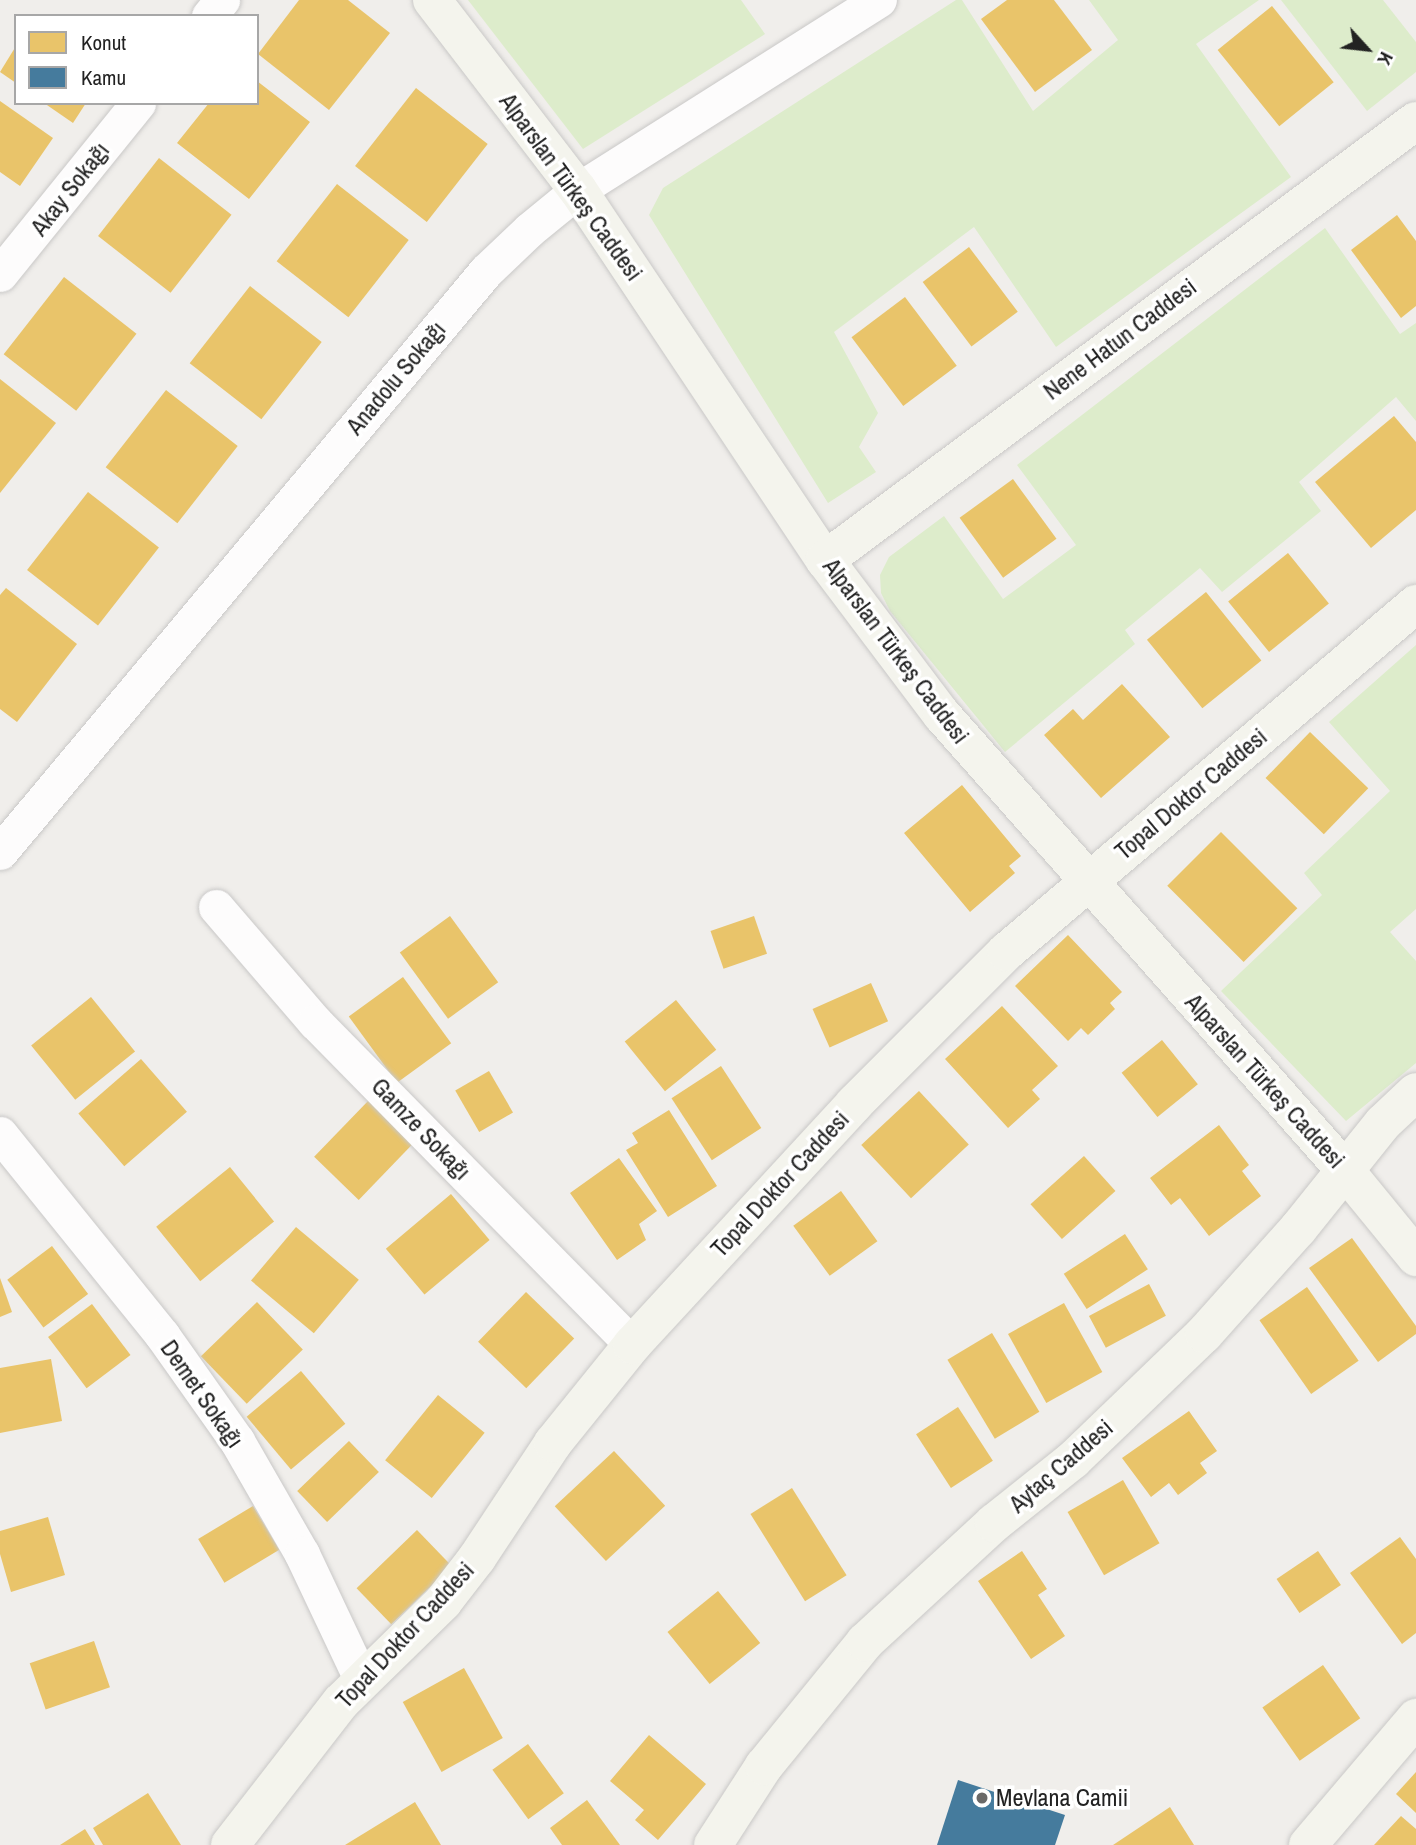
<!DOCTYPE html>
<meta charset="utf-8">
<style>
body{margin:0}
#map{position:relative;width:1416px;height:1845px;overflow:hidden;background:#f0eeeb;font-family:"Archivo Narrow",sans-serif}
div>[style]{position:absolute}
.grass>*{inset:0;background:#ddeccb}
.homes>*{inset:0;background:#e9c46a;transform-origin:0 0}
.public>*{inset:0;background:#457b9d}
.roads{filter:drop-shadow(0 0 2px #c9c8c7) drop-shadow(0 0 2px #c9c8c7)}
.street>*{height:35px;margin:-17.5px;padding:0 17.5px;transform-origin:17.5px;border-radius:17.5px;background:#fdfcfc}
.secondary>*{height:38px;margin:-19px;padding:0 19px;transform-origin:19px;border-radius:19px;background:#f4f4ed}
.dots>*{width:19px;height:19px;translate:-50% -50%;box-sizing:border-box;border:4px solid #fff;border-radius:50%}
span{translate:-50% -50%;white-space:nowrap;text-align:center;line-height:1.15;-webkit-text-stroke:7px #fff;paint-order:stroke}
.street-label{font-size:24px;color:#222}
.poi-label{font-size:24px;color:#222}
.left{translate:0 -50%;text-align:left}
.legend{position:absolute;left:14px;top:14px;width:245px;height:91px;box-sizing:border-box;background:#fff;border:2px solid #a7a7a7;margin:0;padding:9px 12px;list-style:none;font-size:21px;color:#222}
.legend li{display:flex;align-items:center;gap:14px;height:35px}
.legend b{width:35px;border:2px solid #a7a7a7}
.north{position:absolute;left:1332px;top:14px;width:70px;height:70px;-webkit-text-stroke:5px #fff;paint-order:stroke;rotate:117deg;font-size:19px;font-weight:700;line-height:28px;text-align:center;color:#222}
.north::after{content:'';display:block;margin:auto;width:24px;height:32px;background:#222;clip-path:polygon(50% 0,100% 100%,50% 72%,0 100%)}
</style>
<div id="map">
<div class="grass">
<div style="clip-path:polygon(468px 0,741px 0,765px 34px,583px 149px)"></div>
<div style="clip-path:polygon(956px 0,962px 0,1033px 111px,1118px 40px,1089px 0,1259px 0,1196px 44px,1291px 177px,1056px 347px,974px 227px,834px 332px,878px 413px,859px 447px,876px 472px,828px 503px,649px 215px,663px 188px)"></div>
<div style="clip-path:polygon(1281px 0,1383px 0,1416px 42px,1416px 72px,1367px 111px)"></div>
<div style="clip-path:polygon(1325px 228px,1400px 334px,1416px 323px,1416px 421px,1396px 397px,1299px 482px,1321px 511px,1222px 592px,1200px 568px,1125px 630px,1135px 644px,1005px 752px,890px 611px,881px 593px,880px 575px,889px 557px,944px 516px,1003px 599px,1076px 545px,1017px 465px)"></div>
<div style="clip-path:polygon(1416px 645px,1416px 909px,1390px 932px,1416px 961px,1416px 1063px,1346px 1121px,1221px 991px,1322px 895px,1304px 873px,1390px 791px,1329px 722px)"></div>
</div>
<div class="homes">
<div style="clip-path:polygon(299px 0,348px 0,390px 33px,329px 110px,258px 54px)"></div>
<div style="clip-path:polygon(1007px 0,1054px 0,1092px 50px,1035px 92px,981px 19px)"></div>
<div style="left:1272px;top:6px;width:98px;height:70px;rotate:51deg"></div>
<div style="clip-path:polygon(16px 46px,16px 83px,0 72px)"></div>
<div style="clip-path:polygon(257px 81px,310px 122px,249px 199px,177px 143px,209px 103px,257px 103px)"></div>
<div style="left:416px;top:88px;width:91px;height:99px;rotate:38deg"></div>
<div style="clip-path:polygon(0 101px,53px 138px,20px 186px,0 172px)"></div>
<div style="clip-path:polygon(44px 103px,86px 103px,73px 123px)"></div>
<div style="left:159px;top:158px;width:92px;height:99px;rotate:38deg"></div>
<div style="left:337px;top:184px;width:91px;height:98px;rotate:38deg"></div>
<div style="clip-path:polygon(1397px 215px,1416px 241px,1416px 306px,1401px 318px,1351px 250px)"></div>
<div style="left:969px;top:247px;width:81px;height:58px;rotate:53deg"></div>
<div style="left:64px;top:277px;width:92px;height:98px;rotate:38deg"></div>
<div style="left:250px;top:286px;width:91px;height:98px;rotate:38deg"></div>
<div style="left:905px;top:297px;width:86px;height:67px;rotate:53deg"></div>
<div style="clip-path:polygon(0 379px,56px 423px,0 493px)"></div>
<div style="left:166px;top:390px;width:91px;height:98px;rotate:38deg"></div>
<div style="clip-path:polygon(1394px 416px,1416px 442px,1416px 510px,1371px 548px,1315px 482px)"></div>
<div style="left:1013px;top:479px;width:74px;height:66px;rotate:54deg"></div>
<div style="left:88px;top:492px;width:90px;height:99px;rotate:38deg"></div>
<div style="left:1288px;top:553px;width:65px;height:77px;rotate:51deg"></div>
<div style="clip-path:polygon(6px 588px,77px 644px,17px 722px,0 709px,0 595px)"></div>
<div style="left:1206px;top:592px;width:88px;height:76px;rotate:51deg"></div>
<div style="clip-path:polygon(1122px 684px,1170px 737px,1101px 798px,1044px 735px,1073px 709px,1083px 720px)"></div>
<div style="left:1310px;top:732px;width:81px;height:64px;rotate:44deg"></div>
<div style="clip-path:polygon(962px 785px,1021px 856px,1009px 866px,1015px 873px,970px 912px,904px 833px)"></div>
<div style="left:1221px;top:832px;width:108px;height:76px;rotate:45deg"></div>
<div style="left:450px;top:916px;width:82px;height:62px;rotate:54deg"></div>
<div style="left:754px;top:916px;width:40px;height:46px;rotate:71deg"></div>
<div style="clip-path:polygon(1068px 935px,1122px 992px,1110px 1003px,1115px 1009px,1088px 1035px,1081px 1028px,1068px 1041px,1015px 986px)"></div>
<div style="left:403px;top:977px;width:82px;height:67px;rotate:54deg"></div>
<div style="left:871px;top:983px;width:42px;height:64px;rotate:66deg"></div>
<div style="left:91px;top:997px;width:70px;height:77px;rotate:51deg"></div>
<div style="left:676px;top:1000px;width:64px;height:66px;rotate:51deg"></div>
<div style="clip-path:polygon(1002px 1006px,1058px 1066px,1032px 1090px,1040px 1099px,1008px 1128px,945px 1059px)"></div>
<div style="left:1162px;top:1040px;width:57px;height:52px;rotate:51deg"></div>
<div style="left:141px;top:1059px;width:70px;height:83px;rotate:49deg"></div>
<div style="left:721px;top:1066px;width:74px;height:59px;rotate:57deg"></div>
<div style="left:489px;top:1071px;width:48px;height:39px;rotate:60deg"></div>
<div style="left:919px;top:1091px;width:73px;height:79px;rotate:47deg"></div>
<div style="left:369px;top:1100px;width:62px;height:79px;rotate:44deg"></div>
<div style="clip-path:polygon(669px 1110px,717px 1186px,668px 1217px,626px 1150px,638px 1143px,632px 1133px)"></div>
<div style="clip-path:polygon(1219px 1125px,1249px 1165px,1242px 1171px,1261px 1196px,1209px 1236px,1180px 1198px,1171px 1205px,1150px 1178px)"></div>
<div style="left:1084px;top:1156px;width:47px;height:72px;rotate:48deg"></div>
<div style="clip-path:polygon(619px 1158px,657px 1211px,639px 1224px,646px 1240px,617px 1260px,570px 1193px)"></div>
<div style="left:230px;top:1167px;width:70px;height:95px;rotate:51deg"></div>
<div style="left:841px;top:1191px;width:62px;height:59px;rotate:54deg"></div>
<div style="left:451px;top:1194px;width:60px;height:85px;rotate:50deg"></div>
<div style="left:296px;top:1227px;width:82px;height:70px;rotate:40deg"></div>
<div style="left:1125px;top:1234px;width:42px;height:73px;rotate:57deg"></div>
<div style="clip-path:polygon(1352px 1238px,1416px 1326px,1416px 1334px,1378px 1362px,1309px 1268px)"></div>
<div style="left:52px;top:1246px;width:60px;height:56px;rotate:53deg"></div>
<div style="clip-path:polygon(0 1278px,12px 1312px,0 1317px)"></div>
<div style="left:1149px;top:1284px;width:36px;height:68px;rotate:62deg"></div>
<div style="left:1307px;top:1287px;width:90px;height:58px;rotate:55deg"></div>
<div style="left:526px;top:1292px;width:67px;height:69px;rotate:44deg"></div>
<div style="left:257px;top:1302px;width:66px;height:78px;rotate:46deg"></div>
<div style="left:1064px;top:1303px;width:79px;height:64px;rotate:61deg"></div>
<div style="left:92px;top:1304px;width:64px;height:55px;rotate:53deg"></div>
<div style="left:992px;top:1333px;width:92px;height:52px;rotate:59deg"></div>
<div style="clip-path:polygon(51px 1359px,62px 1421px,0 1433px,0 1368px)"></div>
<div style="left:301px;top:1371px;width:69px;height:71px;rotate:50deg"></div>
<div style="left:438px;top:1395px;width:60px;height:84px;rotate:39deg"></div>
<div style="left:958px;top:1407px;width:64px;height:50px;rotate:57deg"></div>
<div style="clip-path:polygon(1189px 1411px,1217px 1451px,1200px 1463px,1207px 1473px,1178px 1495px,1169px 1483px,1151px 1497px,1122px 1458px)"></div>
<div style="left:349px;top:1441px;width:43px;height:72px;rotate:46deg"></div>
<div style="left:614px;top:1451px;width:75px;height:81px;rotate:47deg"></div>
<div style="left:1123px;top:1480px;width:73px;height:64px;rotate:60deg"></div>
<div style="left:792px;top:1488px;width:103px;height:49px;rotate:58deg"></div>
<div style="left:253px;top:1506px;width:51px;height:64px;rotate:59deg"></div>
<div style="clip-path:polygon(48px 1517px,65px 1575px,11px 1592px,0 1554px,0 1531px)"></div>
<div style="left:417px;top:1530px;width:50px;height:84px;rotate:46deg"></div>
<div style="clip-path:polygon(1400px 1537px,1416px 1559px,1416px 1633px,1402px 1644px,1350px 1573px)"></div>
<div style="clip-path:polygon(1022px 1551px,1047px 1589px,1038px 1595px,1065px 1636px,1031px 1659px,978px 1581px)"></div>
<div style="left:1318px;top:1551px;width:41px;height:50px;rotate:56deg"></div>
<div style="left:718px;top:1591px;width:67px;height:65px;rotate:51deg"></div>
<div style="left:94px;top:1641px;width:49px;height:68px;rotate:71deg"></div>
<div style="left:1323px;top:1665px;width:65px;height:74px;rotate:55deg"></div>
<div style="left:464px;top:1668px;width:80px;height:70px;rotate:61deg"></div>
<div style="clip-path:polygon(649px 1735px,706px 1784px,658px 1840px,635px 1820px,644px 1810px,610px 1781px)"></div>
<div style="left:528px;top:1744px;width:61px;height:44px;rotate:54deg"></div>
<div style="clip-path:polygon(1416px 1772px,1416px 1813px,1396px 1794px)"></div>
<div style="clip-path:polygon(148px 1793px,181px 1845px,103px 1845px,93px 1828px)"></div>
<div style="clip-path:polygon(587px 1800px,620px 1845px,562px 1845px,550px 1828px)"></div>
<div style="clip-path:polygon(415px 1802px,441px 1845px,345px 1845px)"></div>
<div style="clip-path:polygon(1170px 1807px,1194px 1845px,1113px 1845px)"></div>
<div style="clip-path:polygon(1401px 1816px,1416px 1829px,1416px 1845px,1374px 1845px)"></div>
<div style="clip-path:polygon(85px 1829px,95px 1845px,60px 1845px)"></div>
</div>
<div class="public">
<div style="clip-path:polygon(958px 1780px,1065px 1815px,1055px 1845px,937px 1845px)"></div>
</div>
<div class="roads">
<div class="street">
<div style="left:209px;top:16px;width:21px;rotate:-51deg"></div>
<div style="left:0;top:274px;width:220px;rotate:-51.1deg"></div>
<div style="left:0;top:852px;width:757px;rotate:-50.09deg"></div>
<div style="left:486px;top:271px;width:59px;rotate:-43.6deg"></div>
<div style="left:529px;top:230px;width:63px;rotate:-39.2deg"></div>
<div style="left:578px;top:190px;width:356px;rotate:-32.3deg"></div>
<div style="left:216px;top:907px;width:152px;rotate:49.3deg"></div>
<div style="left:315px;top:1022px;width:453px;rotate:45.5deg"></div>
<div style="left:0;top:1134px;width:258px;rotate:51.1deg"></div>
<div style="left:162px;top:1335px;width:130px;rotate:54.7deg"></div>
<div style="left:237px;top:1441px;width:130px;rotate:60.1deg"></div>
<div style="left:302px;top:1554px;width:140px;rotate:64.7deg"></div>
</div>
<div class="secondary">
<div style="left:432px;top:0;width:240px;rotate:52.5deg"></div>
<div style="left:578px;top:190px;width:445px;rotate:56.3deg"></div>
<div style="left:825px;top:560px;width:194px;rotate:53deg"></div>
<div style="left:942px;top:715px;width:606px;rotate:48.48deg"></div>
<div style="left:1344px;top:1169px;width:114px;rotate:50.7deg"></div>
<div style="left:825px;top:560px;width:736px;rotate:-36.61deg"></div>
<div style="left:230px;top:1845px;width:181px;rotate:-52.2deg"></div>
<div style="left:341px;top:1702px;width:143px;rotate:-44.4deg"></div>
<div style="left:443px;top:1602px;width:56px;rotate:-52.3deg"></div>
<div style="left:477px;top:1558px;width:138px;rotate:-56.5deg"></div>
<div style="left:553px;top:1443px;width:126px;rotate:-51.1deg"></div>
<div style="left:632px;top:1345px;width:328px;rotate:-47.3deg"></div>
<div style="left:854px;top:1104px;width:215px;rotate:-45deg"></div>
<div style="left:1006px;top:952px;width:538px;rotate:-40.32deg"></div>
<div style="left:713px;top:1845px;width:94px;rotate:-57.2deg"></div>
<div style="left:764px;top:1766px;width:160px;rotate:-50.8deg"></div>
<div style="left:865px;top:1642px;width:176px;rotate:-42.7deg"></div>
<div style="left:994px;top:1523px;width:101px;rotate:-38.6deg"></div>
<div style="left:1073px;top:1460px;width:182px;rotate:-43.9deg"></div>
<div style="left:1204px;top:1334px;width:141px;rotate:-48.2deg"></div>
<div style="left:1298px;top:1229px;width:136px;rotate:-51.3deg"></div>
<div style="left:1383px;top:1123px;width:45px;rotate:-43.2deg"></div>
<div style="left:1308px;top:1845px;width:167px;rotate:-49.6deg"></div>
</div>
</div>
<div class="dots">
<div style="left:982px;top:1798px;background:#6a6968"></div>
</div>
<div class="street-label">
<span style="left:571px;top:187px;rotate:54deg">Alparslan Türkeş Caddesi</span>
<span style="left:70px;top:189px;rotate:-52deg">Akay Sokağı</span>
<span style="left:1120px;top:339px;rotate:-37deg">Nene Hatun Caddesi</span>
<span style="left:396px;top:378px;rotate:-50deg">Anadolu Sokağı</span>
<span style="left:896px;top:651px;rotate:53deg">Alparslan Türkeş Caddesi</span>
<span style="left:1191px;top:794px;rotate:-40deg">Topal Doktor Caddesi</span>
<span style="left:1265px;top:1081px;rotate:48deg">Alparslan Türkeş Caddesi</span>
<span style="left:421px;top:1129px;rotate:46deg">Gamze Sokağı</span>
<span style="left:780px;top:1184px;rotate:-47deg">Topal Doktor Caddesi</span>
<span style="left:202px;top:1394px;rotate:55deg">Demet Sokağı</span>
<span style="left:1061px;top:1466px;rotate:-41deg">Aytaç Caddesi</span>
<span style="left:405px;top:1635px;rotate:-47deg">Topal Doktor Caddesi</span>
</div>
<div class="poi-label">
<span class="left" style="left:996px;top:1798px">Mevlana Camii</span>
</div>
<ul class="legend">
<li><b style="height:19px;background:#e9c46a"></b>Konut</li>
<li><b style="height:19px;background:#457b9d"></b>Kamu</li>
</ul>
<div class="north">K</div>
</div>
